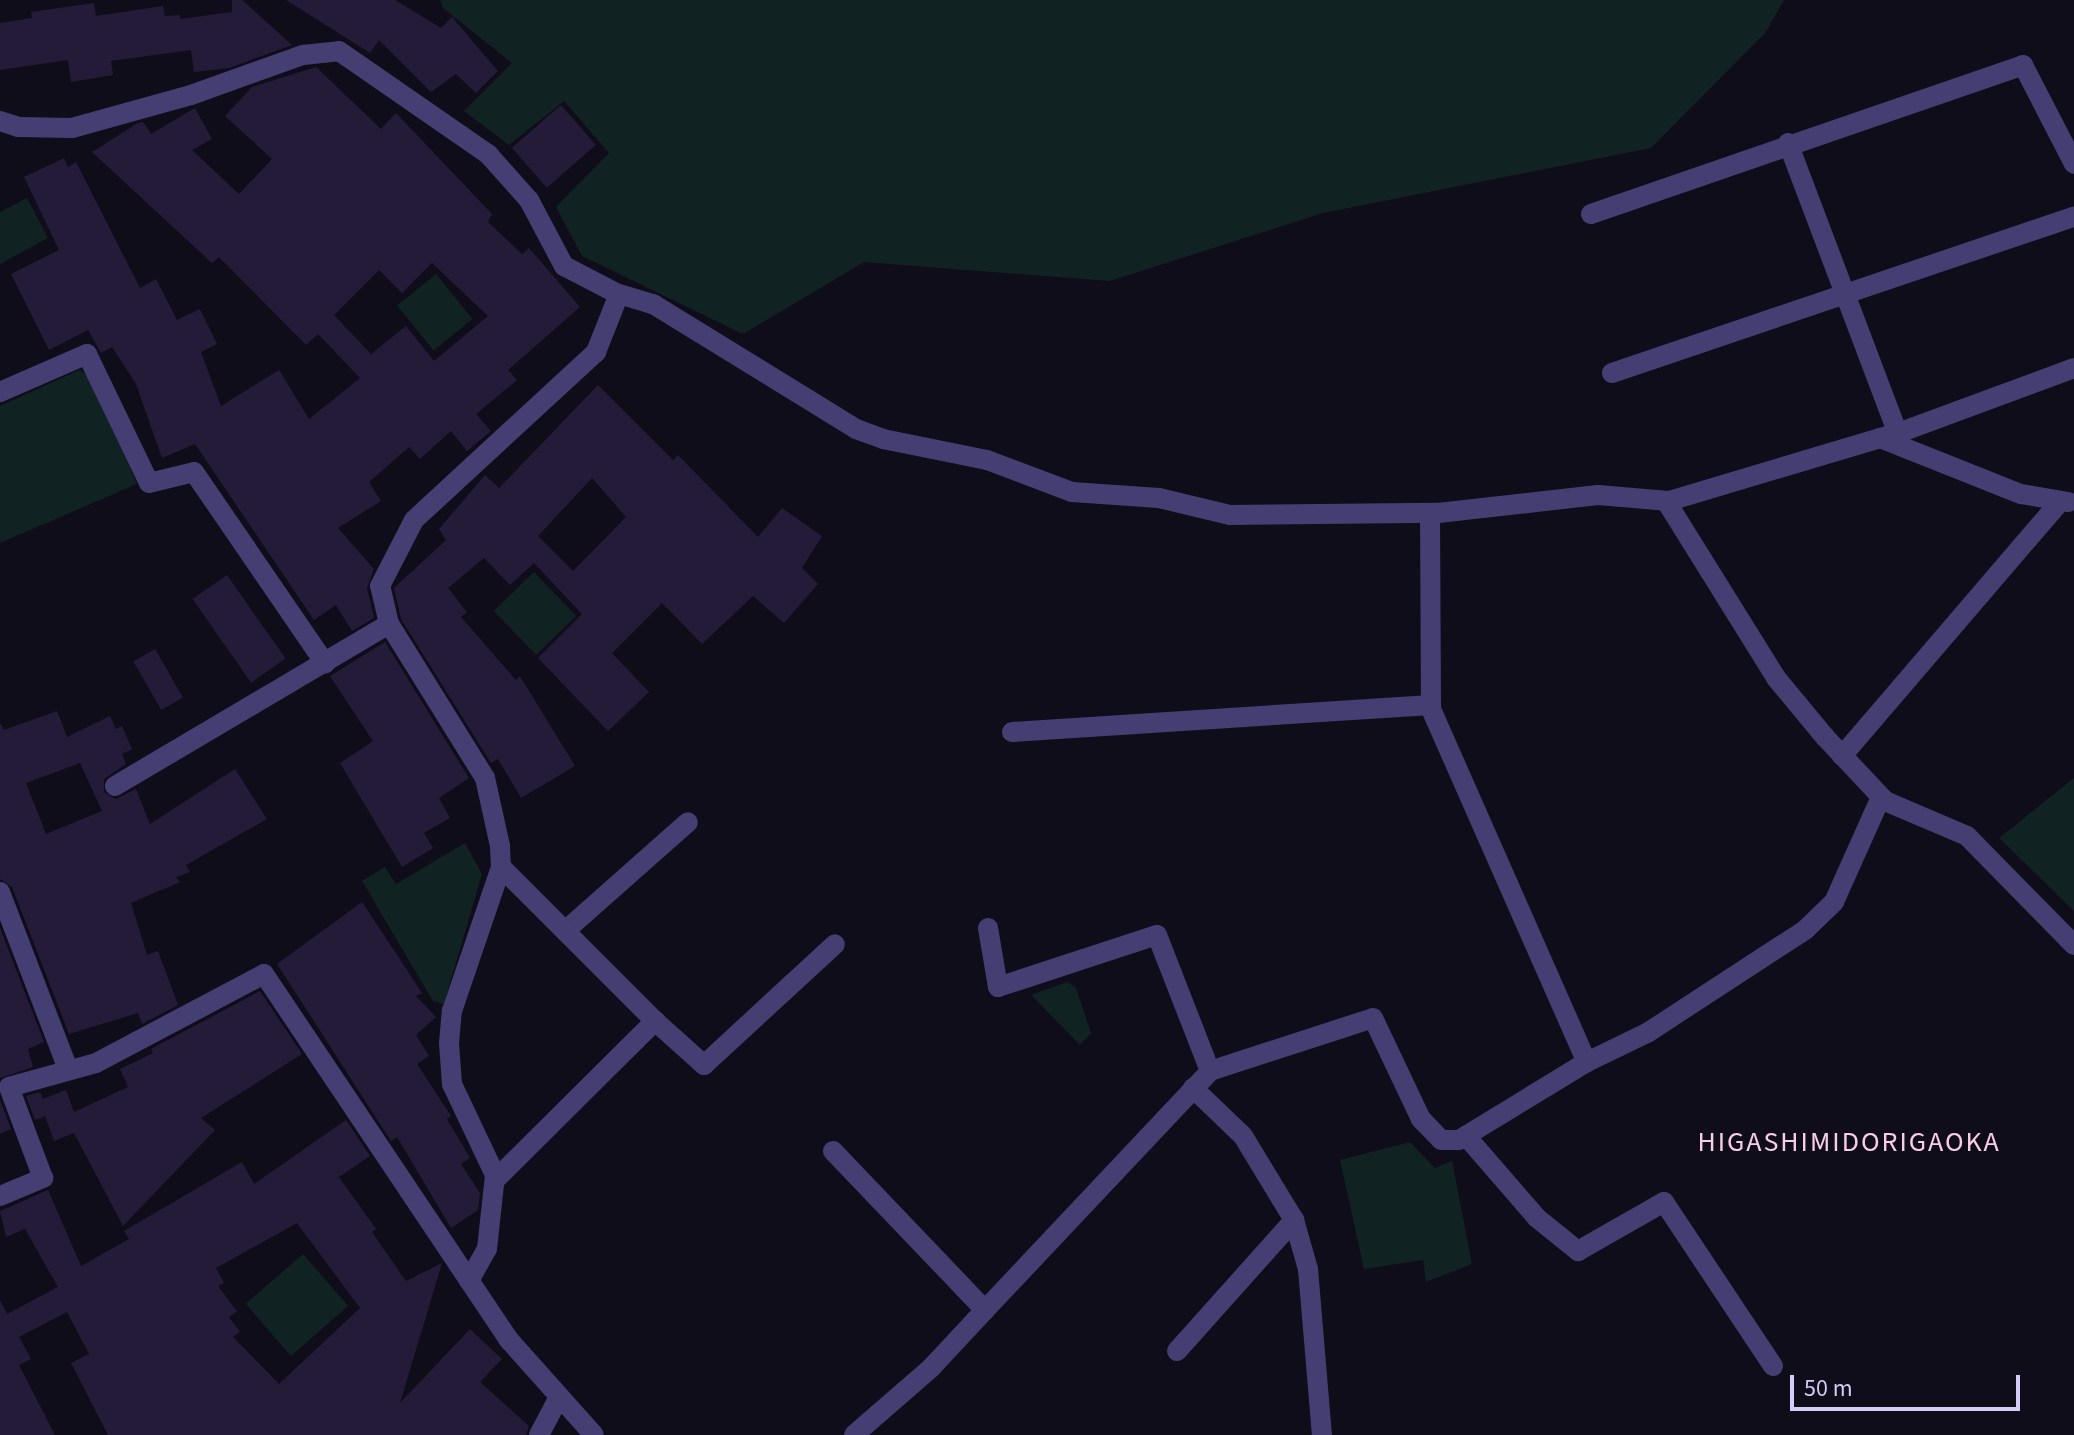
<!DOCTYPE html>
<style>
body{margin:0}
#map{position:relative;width:2074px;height:1435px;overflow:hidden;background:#100d1a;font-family:"Source Sans 3",sans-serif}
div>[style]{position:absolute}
.green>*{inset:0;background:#112223;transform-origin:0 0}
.building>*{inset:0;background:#241b38;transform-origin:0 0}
.minor>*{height:20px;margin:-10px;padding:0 10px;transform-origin:10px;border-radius:10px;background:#453e73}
span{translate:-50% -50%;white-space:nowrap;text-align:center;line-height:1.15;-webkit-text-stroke:6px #100d1a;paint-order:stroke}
.neighbourhood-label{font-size:28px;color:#f8cee5;letter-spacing:2px}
.scale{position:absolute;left:1790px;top:1375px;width:230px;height:36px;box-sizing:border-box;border:4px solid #d5ccf8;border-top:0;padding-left:10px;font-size:24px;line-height:28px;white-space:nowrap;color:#d5ccf8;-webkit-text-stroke:6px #100d1a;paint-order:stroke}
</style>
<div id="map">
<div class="green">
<div style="clip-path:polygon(440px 0,1784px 0,1765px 33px,1651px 148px,1323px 213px,1110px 281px,864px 262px,743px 334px,582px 256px,556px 207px,609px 153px,564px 101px,509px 145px,464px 111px,512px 63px,443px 8px)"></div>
<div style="clip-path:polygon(27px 198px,48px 238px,0 264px,0 212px)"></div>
<div style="left:436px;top:274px;width:58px;height:50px;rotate:51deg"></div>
<div style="clip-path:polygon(79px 370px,89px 376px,137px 484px,0 543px,0 406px)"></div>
<div style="left:534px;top:572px;width:61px;height:56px;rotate:46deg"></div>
<div style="clip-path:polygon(2074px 778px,2074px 911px,1999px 838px)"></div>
<div style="clip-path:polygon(465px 843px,482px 874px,444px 1004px,433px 1001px,362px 881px,385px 867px,396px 884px)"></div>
<div style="clip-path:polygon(1067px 982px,1076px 988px,1091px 1033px,1080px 1045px,1031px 995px)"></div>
<div style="clip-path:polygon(1410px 1142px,1435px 1168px,1452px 1161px,1472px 1264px,1426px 1282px,1423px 1260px,1364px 1269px,1340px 1160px)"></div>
<div style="left:303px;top:1254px;width:69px;height:76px;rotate:49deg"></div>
</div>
<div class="building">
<div style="clip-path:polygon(232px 0,242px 0,292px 45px,229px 68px,194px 72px,191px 50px,111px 61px,113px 75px,71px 82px,68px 60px,0 70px,0 23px,32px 18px,31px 12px,94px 3px,96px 16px,163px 6px,165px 16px,180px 15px,180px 19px,232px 12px)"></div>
<div style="clip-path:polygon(286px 0,395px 0,441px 28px,452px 17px,498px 71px,476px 93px,456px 74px,431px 92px,379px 40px,370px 53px)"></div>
<div style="clip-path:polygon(evenodd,316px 67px,381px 129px,396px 113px,492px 214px,488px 222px,522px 254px,529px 248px,580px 307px,508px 370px,517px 380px,476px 414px,491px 431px,467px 451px,451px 431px,420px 459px,409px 447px,369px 482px,381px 501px,338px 528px,374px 569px,367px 588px,374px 618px,352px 631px,336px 605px,314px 620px,195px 444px,162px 458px,136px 384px,112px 347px,101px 353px,88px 330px,49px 350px,11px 274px,59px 250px,24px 177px,64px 158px,68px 167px,76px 162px,140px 288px,156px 279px,177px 320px,200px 309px,217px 344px,201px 352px,221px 406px,279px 370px,309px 419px,360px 378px,318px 334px,306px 345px,219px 257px,212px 263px,92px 152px,138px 123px,143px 122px,151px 134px,195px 108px,212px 139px,192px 150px,239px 194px,272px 159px,225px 116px,252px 87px,316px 67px,432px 263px,488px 316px,434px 361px,406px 326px,371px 354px,334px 315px,379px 270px,402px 293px,432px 263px)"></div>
<div style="left:561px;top:105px;width:53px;height:65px;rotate:49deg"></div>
<div style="clip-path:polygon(evenodd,598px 385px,673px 460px,678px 455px,758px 537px,782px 508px,822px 536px,802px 568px,818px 584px,784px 623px,753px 596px,702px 644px,662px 603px,612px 653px,649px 692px,608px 731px,538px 658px,582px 614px,534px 563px,510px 585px,484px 558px,448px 588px,467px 612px,461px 617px,516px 680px,520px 676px,575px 766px,521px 798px,498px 759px,491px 763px,401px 619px,394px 588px,446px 540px,439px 529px,485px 475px,499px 488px,598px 385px,592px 478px,626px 517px,573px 571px,538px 536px,592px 478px)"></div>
<div style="left:227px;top:575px;width:102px;height:42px;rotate:55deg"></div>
<div style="clip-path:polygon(385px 642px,469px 778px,439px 798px,450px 818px,424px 833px,433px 848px,402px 867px,340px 763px,373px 741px,330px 676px)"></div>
<div style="left:155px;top:649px;width:56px;height:25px;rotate:60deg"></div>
<div style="clip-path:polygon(evenodd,57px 711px,67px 737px,110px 716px,116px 729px,122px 726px,132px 749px,122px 754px,126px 764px,104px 779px,104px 792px,116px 799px,136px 789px,150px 824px,235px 769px,267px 819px,186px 865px,190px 872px,176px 877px,180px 882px,131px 903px,147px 955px,158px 951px,178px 1005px,142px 1024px,138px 1013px,69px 1034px,12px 887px,0 879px,0 723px,4px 730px,57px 711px,80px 763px,102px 811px,46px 834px,26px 783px,80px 763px)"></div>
<div style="clip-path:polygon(362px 902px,422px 993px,416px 996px,436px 1017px,416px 1035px,429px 1056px,417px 1064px,451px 1116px,447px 1119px,470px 1158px,461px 1164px,480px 1193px,478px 1210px,451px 1228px,397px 1137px,391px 1141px,277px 964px)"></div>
<div style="clip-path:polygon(0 928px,44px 1042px,28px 1049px,33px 1067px,0 1078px)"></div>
<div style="clip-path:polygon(260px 991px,302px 1054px,201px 1118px,215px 1130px,123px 1226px,74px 1133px,54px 1141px,45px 1116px,35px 1120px,26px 1096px,40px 1092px,43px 1099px,66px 1090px,74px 1112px,128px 1087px,120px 1069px,153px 1053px,151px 1049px)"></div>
<div style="clip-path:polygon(0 1100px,11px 1129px,0 1134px)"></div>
<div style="clip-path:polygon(evenodd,346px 1120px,370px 1156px,339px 1177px,376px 1229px,372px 1232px,406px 1281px,442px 1263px,400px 1403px,470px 1329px,502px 1359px,480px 1382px,529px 1426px,526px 1435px,108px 1435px,71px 1363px,89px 1354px,67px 1312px,19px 1337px,31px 1359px,19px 1365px,55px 1435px,0 1435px,0 1300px,7px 1314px,58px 1287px,25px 1229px,6px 1237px,0 1211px,48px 1190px,81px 1266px,129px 1239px,124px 1231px,242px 1162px,254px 1184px,346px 1120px,297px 1223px,360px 1308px,279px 1384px,233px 1337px,240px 1332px,229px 1317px,237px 1311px,218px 1286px,224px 1283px,216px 1268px,297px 1223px)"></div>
</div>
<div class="minor">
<div style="left:0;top:121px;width:19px;rotate:18deg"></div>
<div style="left:18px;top:127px;width:54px;rotate:1.1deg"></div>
<div style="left:72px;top:128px;width:123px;rotate:-15.5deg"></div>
<div style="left:191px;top:95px;width:119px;rotate:-19.7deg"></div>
<div style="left:303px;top:55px;width:36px;rotate:-6deg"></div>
<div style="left:339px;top:51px;width:181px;rotate:34.7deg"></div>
<div style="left:488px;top:154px;width:62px;rotate:48.3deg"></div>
<div style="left:529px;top:200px;width:75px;rotate:62.1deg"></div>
<div style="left:564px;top:266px;width:59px;rotate:27.4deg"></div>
<div style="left:616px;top:293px;width:39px;rotate:17deg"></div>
<div style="left:653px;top:304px;width:238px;rotate:31.6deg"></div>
<div style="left:856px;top:429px;width:29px;rotate:20deg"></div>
<div style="left:883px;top:439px;width:106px;rotate:11.4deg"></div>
<div style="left:987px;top:460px;width:91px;rotate:20.6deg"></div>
<div style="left:1072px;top:492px;width:87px;rotate:3.9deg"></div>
<div style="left:1159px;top:498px;width:73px;rotate:13.5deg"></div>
<div style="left:1230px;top:515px;width:208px;rotate:-0.6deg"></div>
<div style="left:1438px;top:513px;width:161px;rotate:-6.4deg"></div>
<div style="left:1598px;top:495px;width:71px;rotate:4.8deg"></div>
<div style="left:1669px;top:501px;width:242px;rotate:-16.6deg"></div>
<div style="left:1901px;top:432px;width:184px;rotate:-20.3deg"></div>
<div style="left:1788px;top:143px;width:309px;rotate:69.3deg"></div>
<div style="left:1591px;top:214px;width:457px;rotate:-19deg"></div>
<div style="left:2023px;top:65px;width:111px;rotate:62.7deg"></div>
<div style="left:1612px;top:373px;width:488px;rotate:-18.7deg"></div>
<div style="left:0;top:392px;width:95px;rotate:-23.6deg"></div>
<div style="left:87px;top:354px;width:143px;rotate:64.3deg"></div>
<div style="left:149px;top:483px;width:46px;rotate:-13.7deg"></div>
<div style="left:194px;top:472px;width:232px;rotate:55.6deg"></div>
<div style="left:1880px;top:438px;width:152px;rotate:21.7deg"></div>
<div style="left:2021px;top:494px;width:48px;rotate:9.7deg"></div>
<div style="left:1666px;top:501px;width:208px;rotate:58.1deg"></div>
<div style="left:1776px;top:678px;width:77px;rotate:50.3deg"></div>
<div style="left:1825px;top:737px;width:88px;rotate:46.8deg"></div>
<div style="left:1885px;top:801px;width:89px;rotate:23.1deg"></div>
<div style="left:1967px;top:836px;width:153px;rotate:45.5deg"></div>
<div style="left:1430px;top:513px;width:196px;rotate:89.7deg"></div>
<div style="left:1431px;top:709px;width:386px;rotate:66.2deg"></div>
<div style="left:1012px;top:732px;width:420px;rotate:-3.7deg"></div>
<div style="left:1842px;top:756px;width:335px;rotate:-49.4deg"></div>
<div style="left:115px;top:786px;width:318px;rotate:-30.6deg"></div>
<div style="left:0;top:892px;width:190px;rotate:69deg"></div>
<div style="left:988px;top:928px;width:60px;rotate:80.4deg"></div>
<div style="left:998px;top:987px;width:167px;rotate:-18.1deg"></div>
<div style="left:1157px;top:935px;width:146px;rotate:68.7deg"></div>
<div style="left:565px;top:931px;width:164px;rotate:-41.5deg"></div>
<div style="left:655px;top:1021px;width:66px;rotate:41.9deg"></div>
<div style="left:704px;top:1065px;width:178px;rotate:-42.7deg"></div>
<div style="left:1193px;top:1088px;width:69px;rotate:43.8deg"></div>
<div style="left:1243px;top:1136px;width:98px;rotate:58.7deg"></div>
<div style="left:1294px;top:1220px;width:51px;rotate:74.1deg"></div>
<div style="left:1308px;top:1269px;width:167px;rotate:85.2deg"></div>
<div style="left:1466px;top:1136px;width:108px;rotate:49.1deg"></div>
<div style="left:1537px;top:1218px;width:53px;rotate:38.8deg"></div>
<div style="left:1578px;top:1251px;width:99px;rotate:-29.7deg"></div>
<div style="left:1664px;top:1202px;width:197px;rotate:56.4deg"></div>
<div style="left:833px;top:1151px;width:220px;rotate:46.3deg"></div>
<div style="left:985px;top:1310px;width:79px;rotate:133deg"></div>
<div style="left:931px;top:1368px;width:102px;rotate:139deg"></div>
<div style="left:495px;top:1180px;width:226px;rotate:-44.8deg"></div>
<div style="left:655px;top:1021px;width:218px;rotate:-135deg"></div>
<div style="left:0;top:1196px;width:47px;rotate:-22.7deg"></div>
<div style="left:43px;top:1178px;width:97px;rotate:-110.5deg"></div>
<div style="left:9px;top:1087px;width:90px;rotate:-15.4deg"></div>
<div style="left:96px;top:1063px;width:190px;rotate:-27.9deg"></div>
<div style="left:264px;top:974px;width:440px;rotate:56.2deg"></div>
<div style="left:509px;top:1340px;width:127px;rotate:48.2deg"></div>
<div style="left:469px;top:1281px;width:37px;rotate:-61deg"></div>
<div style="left:487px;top:1249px;width:74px;rotate:-83.8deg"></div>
<div style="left:495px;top:1175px;width:101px;rotate:-115.3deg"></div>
<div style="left:452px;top:1084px;width:41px;rotate:-94.2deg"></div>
<div style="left:449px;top:1043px;width:32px;rotate:-85deg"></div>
<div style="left:452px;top:1011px;width:152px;rotate:-71.2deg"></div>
<div style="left:501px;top:867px;width:21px;rotate:-93deg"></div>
<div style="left:500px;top:846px;width:70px;rotate:-102.4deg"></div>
<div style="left:485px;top:778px;width:181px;rotate:-121.9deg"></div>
<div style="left:389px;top:624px;width:39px;rotate:-103deg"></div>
<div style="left:380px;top:586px;width:74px;rotate:-62.7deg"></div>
<div style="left:414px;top:520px;width:248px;rotate:-42.7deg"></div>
<div style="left:596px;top:352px;width:62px;rotate:-68.4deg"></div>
<div style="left:985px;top:1310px;width:328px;rotate:-46.7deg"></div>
<div style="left:1210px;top:1071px;width:171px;rotate:-18deg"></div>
<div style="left:1373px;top:1018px;width:112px;rotate:64.6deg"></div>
<div style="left:1421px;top:1119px;width:29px;rotate:46deg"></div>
<div style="left:1441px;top:1140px;width:18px"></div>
<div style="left:1459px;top:1140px;width:150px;rotate:-31.4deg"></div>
<div style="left:1587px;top:1062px;width:67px;rotate:-25.8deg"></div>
<div style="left:1647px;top:1033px;width:189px;rotate:-33.1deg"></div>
<div style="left:1805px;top:930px;width:40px;rotate:-44deg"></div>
<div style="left:1834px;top:902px;width:115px;rotate:-65.9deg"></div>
<div style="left:1177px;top:1351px;width:176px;rotate:-48.2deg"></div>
<div style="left:539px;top:1435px;width:41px;rotate:-62.2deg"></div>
</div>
<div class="neighbourhood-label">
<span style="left:1849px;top:1142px">HIGASHIMIDORIGAOKA</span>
</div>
<div class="scale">50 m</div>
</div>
